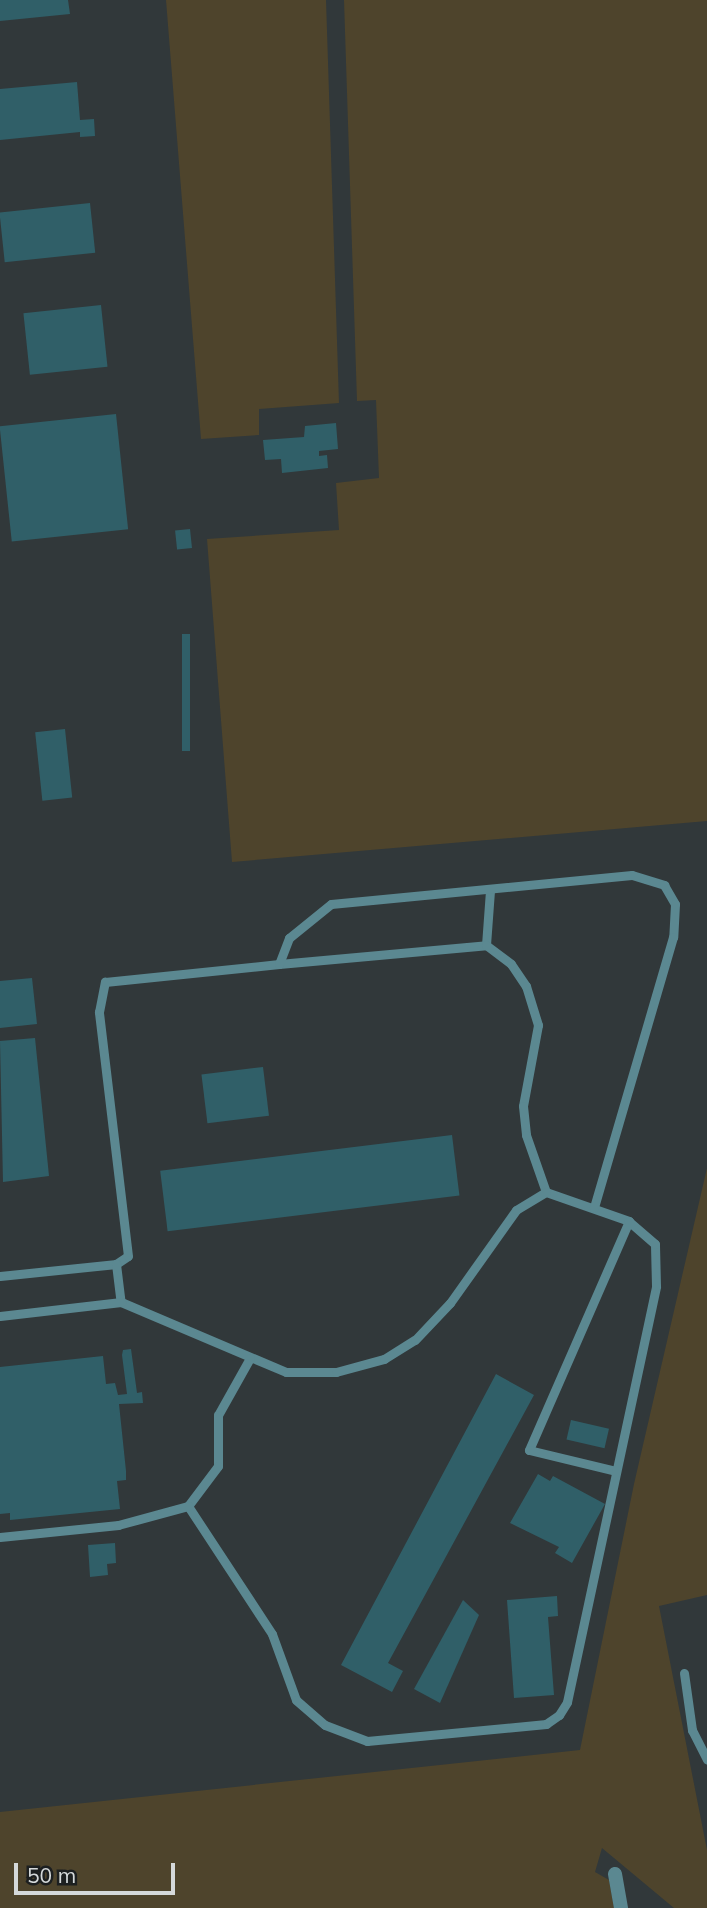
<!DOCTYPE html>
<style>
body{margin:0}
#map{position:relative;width:707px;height:1908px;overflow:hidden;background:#31383a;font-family:Mulish,sans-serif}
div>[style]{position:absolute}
.green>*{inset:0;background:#4e442c}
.building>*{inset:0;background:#305f68;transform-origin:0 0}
.lane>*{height:9px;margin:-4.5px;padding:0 4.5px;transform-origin:4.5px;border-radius:4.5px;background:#5b8891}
.street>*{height:14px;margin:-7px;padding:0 7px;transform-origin:7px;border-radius:7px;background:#5b8891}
span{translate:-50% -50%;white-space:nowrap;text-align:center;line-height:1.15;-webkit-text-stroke:5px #1c1f20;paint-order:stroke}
.scale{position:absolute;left:14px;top:1863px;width:161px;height:32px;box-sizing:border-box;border:4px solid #d5d9da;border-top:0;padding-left:9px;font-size:21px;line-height:24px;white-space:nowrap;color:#d5d9da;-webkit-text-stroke:5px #1c1f20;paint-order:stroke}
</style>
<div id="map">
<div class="green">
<div style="clip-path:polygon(166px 0,326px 0,339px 403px,259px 409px,259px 435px,201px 439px)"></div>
<div style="clip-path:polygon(344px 0,707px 0,707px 821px,232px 862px,207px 539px,339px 530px,336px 483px,379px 478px,376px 400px,357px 401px)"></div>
<div style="clip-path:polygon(707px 1168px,707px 1595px,659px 1606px,707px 1850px,707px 1908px,674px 1908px,602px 1848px,595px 1872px,609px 1880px,614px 1908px,0 1908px,0 1812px,580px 1750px,634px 1484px)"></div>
</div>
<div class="building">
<div style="clip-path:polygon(0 0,68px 0,70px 14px,0 21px)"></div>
<div style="clip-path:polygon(77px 82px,80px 120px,94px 119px,95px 136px,80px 137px,80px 132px,0 140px,0 89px)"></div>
<div style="left:90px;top:203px;width:50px;height:91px;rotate:84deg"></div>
<div style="left:101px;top:305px;width:62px;height:78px;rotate:84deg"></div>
<div style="left:116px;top:414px;width:116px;height:117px;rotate:84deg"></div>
<div style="clip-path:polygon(336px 423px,338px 449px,319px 451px,319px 456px,327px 455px,328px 468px,282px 473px,281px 459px,265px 460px,263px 440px,304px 437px,305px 426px)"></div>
<div style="left:190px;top:529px;width:19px;height:15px;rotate:84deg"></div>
<div style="left:182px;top:634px;width:8px;height:117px"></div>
<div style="left:65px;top:729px;width:69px;height:30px;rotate:84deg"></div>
<div style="clip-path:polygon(32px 978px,37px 1024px,0 1028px,0 981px)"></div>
<div style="clip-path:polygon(35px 1038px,49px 1176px,3px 1182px,0 1041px)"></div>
<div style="left:263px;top:1067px;width:49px;height:62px;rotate:83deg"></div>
<div style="left:452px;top:1135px;width:61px;height:294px;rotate:83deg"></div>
<div style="clip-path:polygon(131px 1349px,137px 1393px,142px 1392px,143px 1403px,119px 1404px,126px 1471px,126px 1480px,117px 1481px,120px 1509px,10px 1520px,10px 1513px,0 1514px,0 1367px,103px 1356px,106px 1384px,115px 1383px,118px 1395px,127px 1394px,122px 1355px,123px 1350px)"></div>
<div style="clip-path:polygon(496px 1374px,534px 1395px,388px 1663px,403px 1671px,392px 1692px,341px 1665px)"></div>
<div style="left:571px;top:1420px;width:39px;height:20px;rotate:13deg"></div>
<div style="clip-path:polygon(538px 1474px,550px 1481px,553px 1476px,605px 1504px,572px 1563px,555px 1553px,559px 1547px,510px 1523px)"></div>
<div style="clip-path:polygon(115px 1543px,116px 1563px,107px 1564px,108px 1575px,90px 1577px,88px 1545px)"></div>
<div style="clip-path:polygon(557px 1596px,558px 1616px,548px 1617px,554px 1695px,514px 1698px,507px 1600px)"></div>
<div style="clip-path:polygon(463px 1600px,479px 1615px,440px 1703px,414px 1689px)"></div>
</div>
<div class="lane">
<div style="left:486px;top:945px;width:54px;rotate:-85.8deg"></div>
<div style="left:279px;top:964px;width:208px;rotate:-5.2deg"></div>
<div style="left:486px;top:945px;width:31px;rotate:37deg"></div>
<div style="left:511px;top:964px;width:27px;rotate:56deg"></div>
<div style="left:526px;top:986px;width:41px;rotate:72.9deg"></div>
<div style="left:538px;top:1025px;width:82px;rotate:100.5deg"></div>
<div style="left:523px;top:1106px;width:29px;rotate:84deg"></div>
<div style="left:526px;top:1135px;width:60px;rotate:70.7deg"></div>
<div style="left:546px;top:1192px;width:88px;rotate:19.3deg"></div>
<div style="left:629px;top:1221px;width:250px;rotate:113.6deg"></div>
<div style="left:529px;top:1450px;width:89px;rotate:13.6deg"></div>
<div style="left:116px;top:1264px;width:14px;rotate:-34deg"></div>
<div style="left:128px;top:1256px;width:246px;rotate:-96.8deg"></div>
<div style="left:99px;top:1012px;width:31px;rotate:-79deg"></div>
<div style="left:105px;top:982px;width:175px;rotate:-5.9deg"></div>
<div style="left:279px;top:964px;width:28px;rotate:-69deg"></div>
<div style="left:289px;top:938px;width:54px;rotate:-39deg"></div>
<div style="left:331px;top:904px;width:302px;rotate:-5.5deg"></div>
<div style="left:632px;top:875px;width:34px;rotate:17deg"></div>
<div style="left:664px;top:885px;width:22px;rotate:60deg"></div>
<div style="left:675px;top:904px;width:33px;rotate:93deg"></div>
<div style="left:673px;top:937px;width:282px;rotate:106.3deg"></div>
<div style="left:0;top:1276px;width:117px;rotate:-5.9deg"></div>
<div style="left:116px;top:1264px;width:38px;rotate:83deg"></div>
<div style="left:121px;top:1302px;width:179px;rotate:23deg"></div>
<div style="left:286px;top:1372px;width:50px"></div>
<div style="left:336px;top:1372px;width:50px;rotate:-15.2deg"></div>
<div style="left:384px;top:1359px;width:36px;rotate:-32deg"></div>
<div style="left:415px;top:1340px;width:51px;rotate:-46.6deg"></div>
<div style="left:450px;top:1303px;width:114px;rotate:-54.6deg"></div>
<div style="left:516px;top:1210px;width:35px;rotate:-31deg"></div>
<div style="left:0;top:1316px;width:122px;rotate:-6.6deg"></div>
<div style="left:250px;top:1358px;width:65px;rotate:119.3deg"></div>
<div style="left:218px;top:1415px;width:51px;rotate:90deg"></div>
<div style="left:218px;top:1466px;width:50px;rotate:126.9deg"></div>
<div style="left:188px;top:1506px;width:153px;rotate:56.7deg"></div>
<div style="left:272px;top:1634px;width:70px;rotate:70deg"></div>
<div style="left:296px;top:1700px;width:38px;rotate:41deg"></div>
<div style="left:325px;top:1725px;width:45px;rotate:20.9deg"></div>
<div style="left:367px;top:1741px;width:180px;rotate:-5.4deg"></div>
<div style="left:546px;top:1724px;width:16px;rotate:-35deg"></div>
<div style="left:559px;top:1715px;width:15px;rotate:-58deg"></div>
<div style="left:567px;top:1702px;width:425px;rotate:-77.9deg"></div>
<div style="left:656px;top:1286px;width:42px;rotate:-91.4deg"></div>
<div style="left:655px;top:1244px;width:35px;rotate:-139deg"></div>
<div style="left:0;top:1537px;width:119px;rotate:-5.8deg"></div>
<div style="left:118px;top:1525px;width:73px;rotate:-15.2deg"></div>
<div style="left:684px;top:1673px;width:58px;rotate:82deg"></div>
<div style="left:692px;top:1730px;width:33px;rotate:63deg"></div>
</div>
<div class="street">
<div style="left:615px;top:1874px;width:35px;rotate:80deg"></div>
</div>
<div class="scale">50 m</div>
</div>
